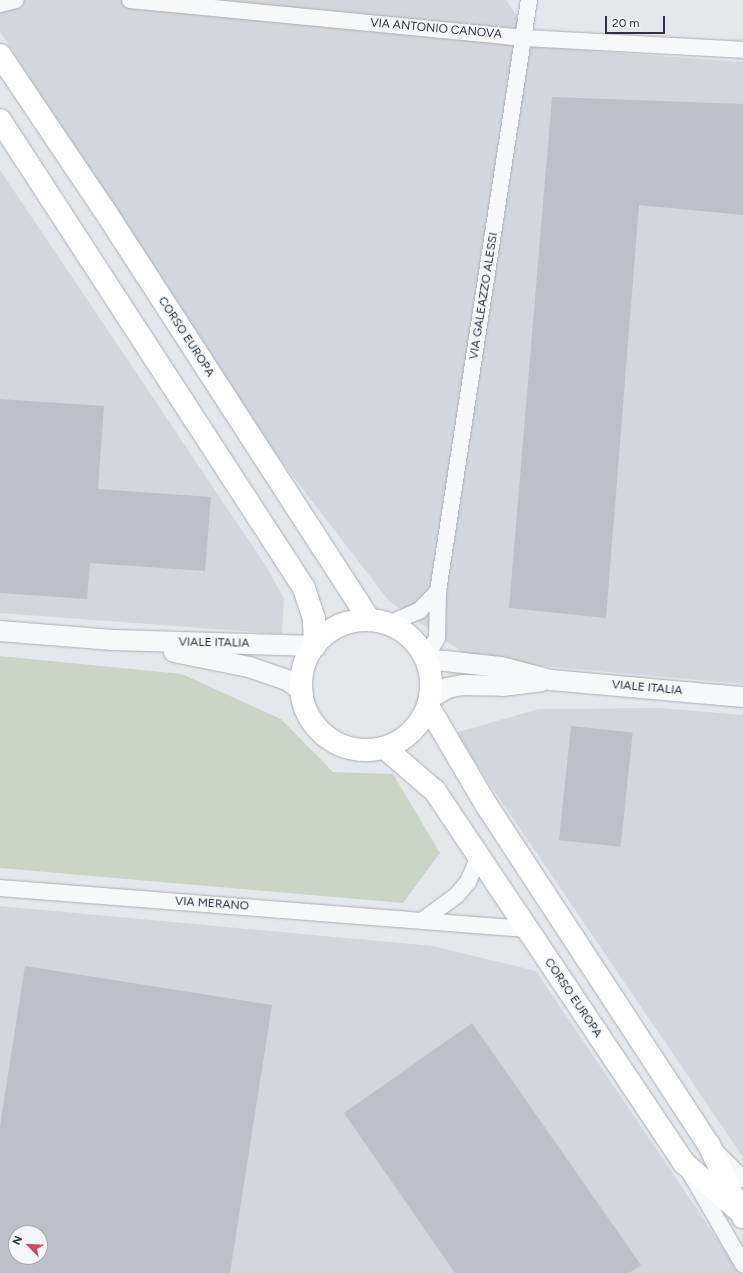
<!DOCTYPE html>
<style>
body{margin:0}
#map{position:relative;width:743px;height:1273px;overflow:hidden;background:#e4e7ec;font-family:Figtree,sans-serif}
div>[style]{position:absolute}
.built>*{inset:0;background:#d2d6de}
.green>*{inset:0;background:#c9d6c5}
.building>*{inset:0;background:#bbc0ca;transform-origin:0 0}
.roads{filter:drop-shadow(0 0 1px #a9aeb7) drop-shadow(0 0 1px #a9aeb7)}
.minor>*{height:16px;margin:-8px;padding:0 8px;transform-origin:8px;border-radius:8px;background:#f7f8fa}
.tertiary>*{height:20px;margin:-10px;padding:0 10px;transform-origin:10px;border-radius:10px;background:#f7f8fa}
.secondary>*{height:22px;margin:-11px;padding:0 11px;transform-origin:11px;border-radius:11px;background:#fff}
.secondary>.ring{margin:-11px;padding:0;box-sizing:content-box;background:none;border:22px solid #fff;border-radius:50%}
span{translate:-50% -50%;white-space:nowrap;text-align:center;line-height:1.15;-webkit-text-stroke:3.5px #f4f6f9;paint-order:stroke}
.street-label{font-size:12px;color:#2b3445}
.north{position:absolute;left:8px;top:1225px;width:40px;height:40px;box-sizing:border-box;background:#f4f6f9;border:1px solid #a4a8b1;border-radius:50%;rotate:294deg;font-size:11px;font-weight:700;line-height:16px;text-align:center;color:#2b3445}
.north::after{content:'';display:block;margin:auto;width:14px;height:18px;background:#d1495b;clip-path:polygon(50% 0,100% 100%,50% 72%,0 100%)}
.scale{position:absolute;left:605px;top:16px;width:60px;height:18px;box-sizing:border-box;border:2px solid #2b3445;border-top:0;padding-left:5px;font-size:12px;line-height:14px;white-space:nowrap;color:#2b3445;-webkit-text-stroke:3px #f4f6f9;paint-order:stroke}
</style>
<div id="map">
<div class="built">
<div style="clip-path:polygon(0 0,506px 0,539px 47px,743px 62px,743px 684px,473px 660px,389px 601px,227px 391px,0 31px)"></div>
<div style="clip-path:polygon(0 170px,266px 566px,284px 599px,282px 634px,0 613px)"></div>
<div style="clip-path:polygon(661px 708px,743px 715px,743px 1157px,455px 733px,539px 709px)"></div>
<div style="clip-path:polygon(evenodd,0 906px,433px 946px,536px 971px,740px 1273px,0 1273px,0 906px,16px 1233px,40px 1233px,40px 1257px,16px 1257px,16px 1233px)"></div>
</div>
<div class="green">
<div style="clip-path:polygon(0 656px,182px 674px,281px 719px,333px 772px,393px 774px,440px 853px,403px 903px,0 868px)"></div>
</div>
<div class="building">
<div style="clip-path:polygon(552px 97px,743px 104px,743px 215px,639px 205px,606px 618px,509px 608px)"></div>
<div style="clip-path:polygon(0 399px,104px 406px,98px 489px,211px 497px,205px 571px,90px 563px,87px 599px,0 593px)"></div>
<div style="left:571px;top:726px;width:62px;height:115px;rotate:6deg"></div>
<div style="clip-path:polygon(evenodd,25px 966px,272px 1005px,230px 1273px,0 1273px,0 1126px,25px 966px,16px 1233px,40px 1233px,40px 1257px,16px 1257px,16px 1233px)"></div>
<div style="clip-path:polygon(472px 1023px,641px 1265px,629px 1273px,455px 1273px,344px 1113px)"></div>
</div>
<div class="roads">
<div class="minor">
<div style="left:130px;top:0;width:396px;rotate:5.5deg"></div>
<div style="left:524px;top:38px;width:219px;rotate:3.1deg"></div>
<div style="left:0;top:4px;width:16px;rotate:-14deg"></div>
<div style="left:388px;top:624px;width:34px;rotate:-23deg"></div>
<div style="left:419px;top:611px;width:28px;rotate:-46deg"></div>
<div style="left:425px;top:658px;width:23px;rotate:-59deg"></div>
<div style="left:437px;top:638px;width:47px;rotate:-88.8deg"></div>
<div style="left:438px;top:591px;width:598px;rotate:-81.25deg"></div>
<div style="left:0;top:888px;width:528px;rotate:4.46deg"></div>
<div style="left:423px;top:920px;width:42px;rotate:-36.3deg"></div>
<div style="left:457px;top:895px;width:17px;rotate:-50deg"></div>
<div style="left:468px;top:882px;width:26px;rotate:-67deg"></div>
<div style="left:717px;top:1153px;width:37px;rotate:45deg"></div>
<div style="left:689px;top:1171px;width:108px;rotate:59.9deg"></div>
</div>
<div class="tertiary">
<div style="left:0;top:631px;width:113px;rotate:4.6deg"></div>
<div style="left:113px;top:640px;width:202px;rotate:1.7deg"></div>
<div style="left:174px;top:652px;width:76px;rotate:11.3deg"></div>
<div style="left:249px;top:667px;width:40px;rotate:18.9deg"></div>
<div style="left:287px;top:680px;width:19px;rotate:36deg"></div>
<div style="left:426px;top:659px;width:75px;rotate:6.1deg"></div>
<div style="left:501px;top:667px;width:52px;rotate:14.6deg"></div>
<div style="left:551px;top:680px;width:193px;rotate:5.1deg"></div>
<div style="left:430px;top:698px;width:20px;rotate:-30deg"></div>
<div style="left:447px;top:688px;width:16px;rotate:-11deg"></div>
<div style="left:463px;top:685px;width:39px;rotate:1deg"></div>
<div style="left:502px;top:686px;width:39px;rotate:-7deg"></div>
</div>
<div class="secondary">
<div style="left:0;top:55px;width:184px;rotate:56.1deg"></div>
<div style="left:103px;top:208px;width:491px;rotate:57.1deg"></div>
<div style="left:0;top:120px;width:558px;rotate:56.99deg"></div>
<div style="left:304px;top:588px;width:33px;rotate:72deg"></div>
<div style="left:314px;top:619px;width:27px;rotate:88deg"></div>
<div class="ring" style="left:301px;top:620px;width:108px;height:108px"></div>
<div style="left:428px;top:706px;width:116px;rotate:59.5deg"></div>
<div style="left:487px;top:806px;width:405px;rotate:56.8deg"></div>
<div style="left:709px;top:1145px;width:80px;rotate:64.7deg"></div>
<div style="left:385px;top:748px;width:66px;rotate:40.7deg"></div>
<div style="left:435px;top:791px;width:448px;rotate:56.2deg"></div>
<div style="left:684px;top:1163px;width:70px;rotate:41deg"></div>
</div>
</div>
<div class="street-label">
<span style="left:436px;top:29px;rotate:5deg">VIA ANTONIO CANOVA</span>
<span style="left:484px;top:296px;rotate:-81deg">VIA GALEAZZO ALESSI</span>
<span style="left:186px;top:337px;rotate:57deg">CORSO EUROPA</span>
<span style="left:214px;top:643px;rotate:1deg">VIALE ITALIA</span>
<span style="left:647px;top:688px;rotate:5deg">VIALE ITALIA</span>
<span style="left:212px;top:904px;rotate:4deg">VIA MERANO</span>
<span style="left:573px;top:998px;rotate:56deg">CORSO EUROPA</span>
</div>
<div class="north">N</div>
<div class="scale">20 m</div>
</div>
